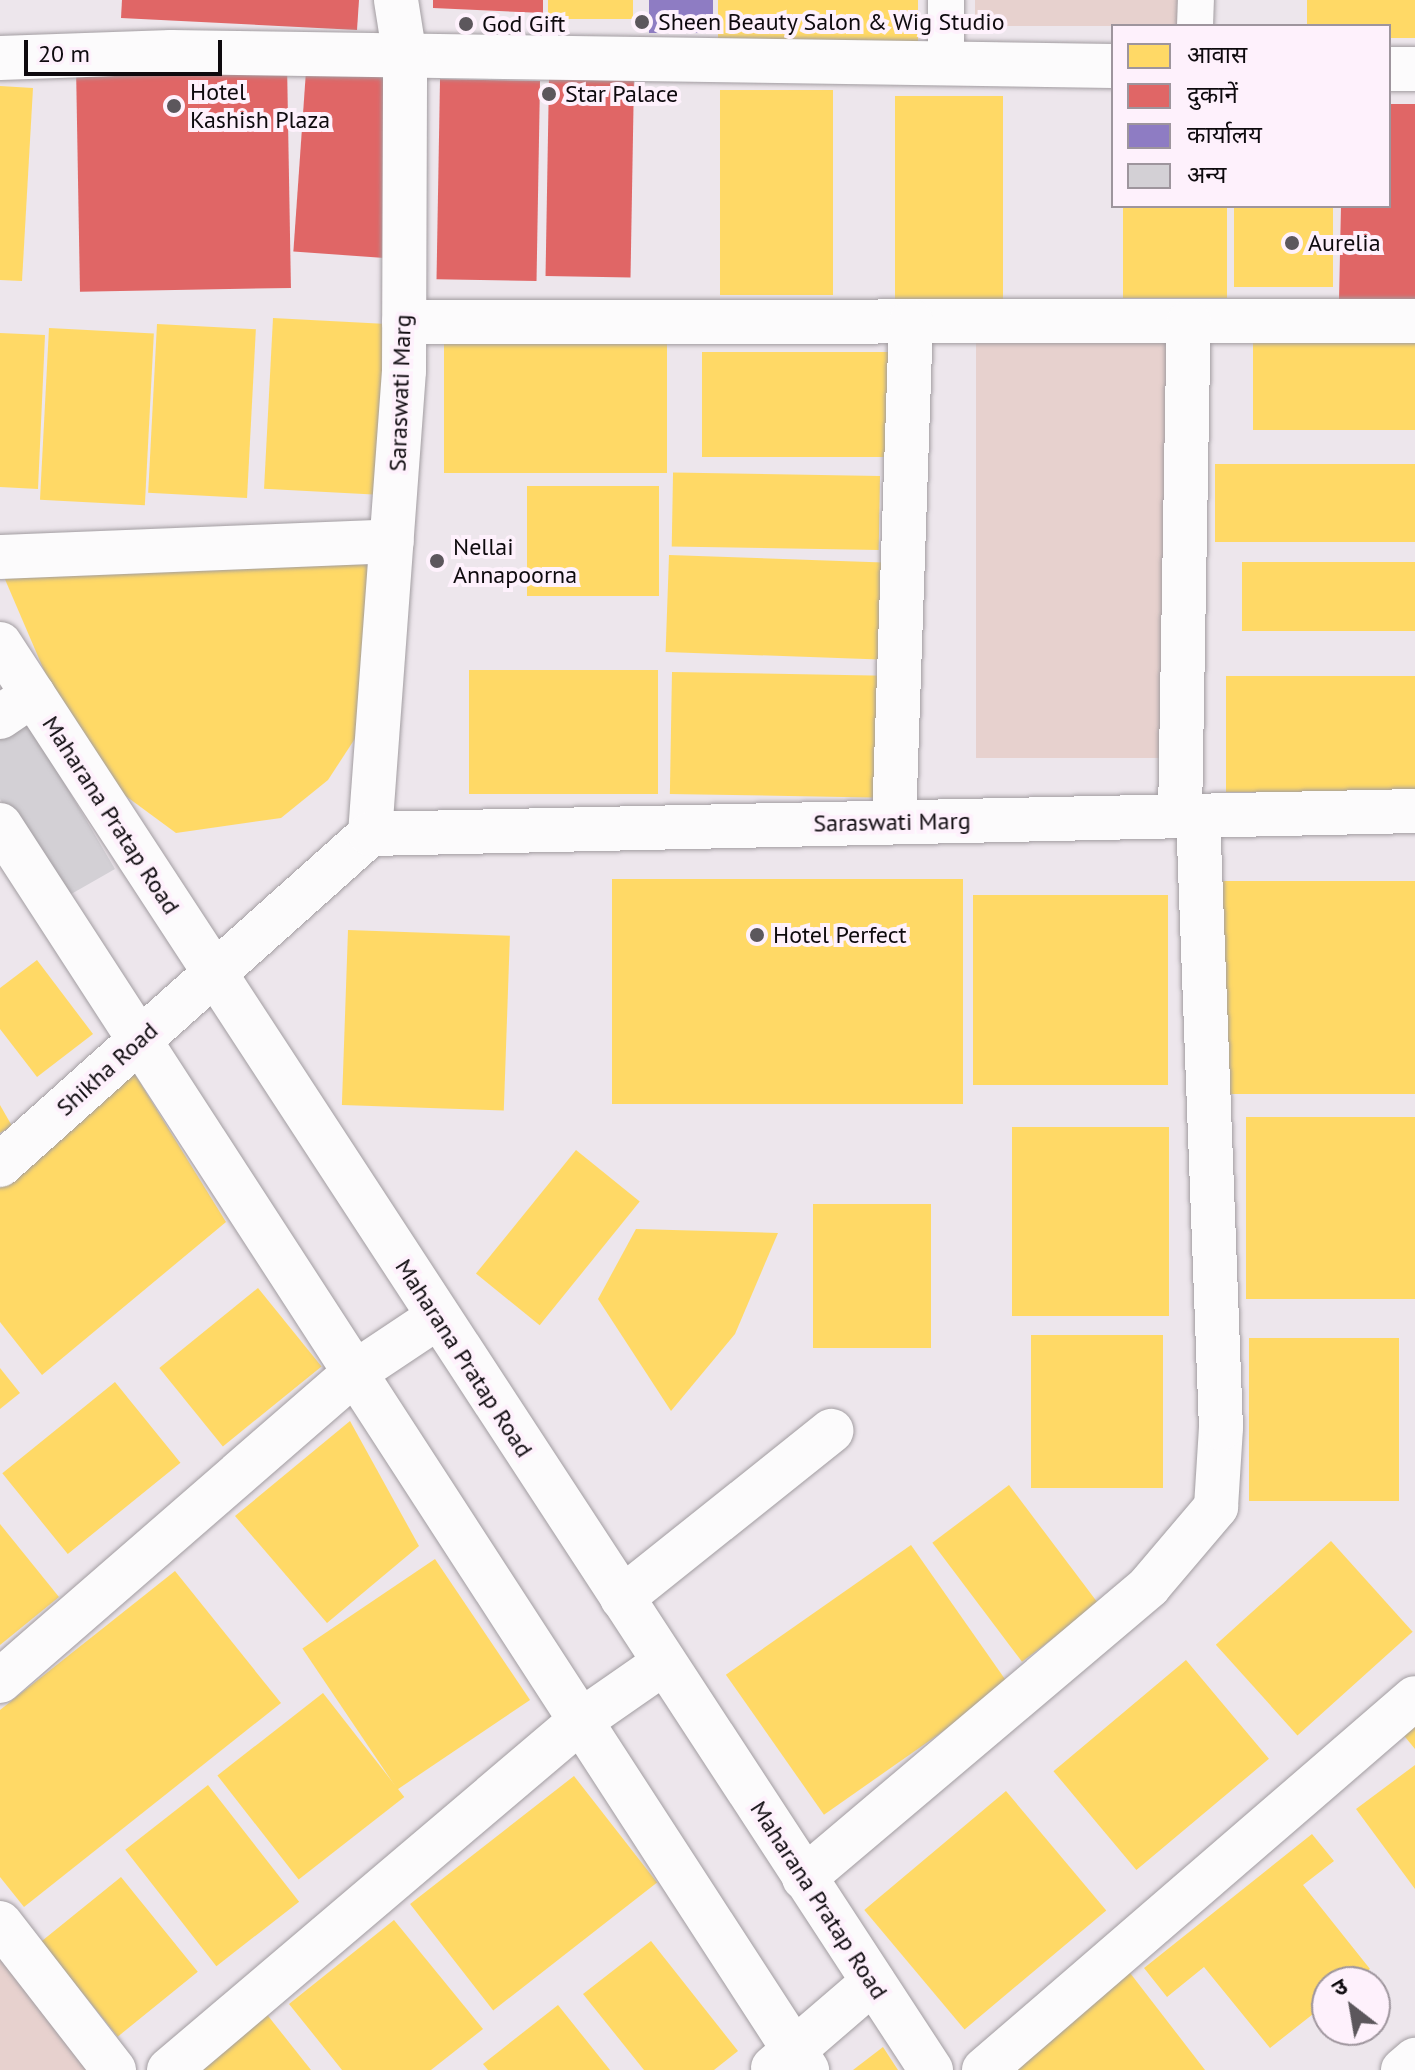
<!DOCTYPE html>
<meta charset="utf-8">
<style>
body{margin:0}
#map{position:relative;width:1415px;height:2070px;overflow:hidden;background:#ede6ec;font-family:"PT Sans","Noto Sans Devanagari",sans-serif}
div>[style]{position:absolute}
.green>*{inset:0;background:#e7d1ce;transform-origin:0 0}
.homes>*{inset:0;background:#ffd966;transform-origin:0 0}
.shops>*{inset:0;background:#e06666;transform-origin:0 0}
.offices>*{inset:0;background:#8e7cc3;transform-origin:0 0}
.building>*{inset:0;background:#d3d0d5}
.roads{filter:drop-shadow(0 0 2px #a29da1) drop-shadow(0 0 2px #a29da1)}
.service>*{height:36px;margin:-18px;padding:0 18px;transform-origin:18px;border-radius:18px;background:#fcfbfc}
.minor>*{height:44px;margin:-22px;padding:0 22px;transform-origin:22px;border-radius:22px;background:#fcfbfc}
.tertiary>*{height:44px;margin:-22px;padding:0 22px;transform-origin:22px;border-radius:22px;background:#fcfbfc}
.dots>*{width:22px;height:22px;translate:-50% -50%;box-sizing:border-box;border:4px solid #fef1fc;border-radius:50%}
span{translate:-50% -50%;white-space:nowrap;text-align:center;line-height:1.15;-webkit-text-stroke:8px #fef1fc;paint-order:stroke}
.poi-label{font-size:24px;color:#0e0a0e}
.left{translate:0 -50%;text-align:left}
.street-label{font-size:24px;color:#0e0a0e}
.legend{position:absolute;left:1111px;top:24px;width:280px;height:184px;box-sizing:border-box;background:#fef1fc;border:2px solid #9e959d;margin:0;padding:10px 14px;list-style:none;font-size:24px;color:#0e0a0e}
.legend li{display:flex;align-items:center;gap:16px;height:40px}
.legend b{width:40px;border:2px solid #9e959d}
.north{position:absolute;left:1311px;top:1966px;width:80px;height:80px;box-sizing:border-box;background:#fef1fc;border:2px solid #9e959d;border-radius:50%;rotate:329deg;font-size:22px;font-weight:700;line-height:32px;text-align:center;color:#0e0a0e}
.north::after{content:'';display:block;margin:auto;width:28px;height:36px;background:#5c575c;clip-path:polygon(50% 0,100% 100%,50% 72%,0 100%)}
.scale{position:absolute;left:24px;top:40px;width:198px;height:36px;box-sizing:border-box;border:4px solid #0e0a0e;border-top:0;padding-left:10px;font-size:24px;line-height:28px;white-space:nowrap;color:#0e0a0e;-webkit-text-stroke:6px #fef1fc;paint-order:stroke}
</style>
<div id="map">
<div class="green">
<div style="left:975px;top:0;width:203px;height:26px"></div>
<div style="left:976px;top:339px;width:192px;height:419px"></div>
<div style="clip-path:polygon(0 1925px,120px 2070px,0 2070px)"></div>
</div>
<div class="homes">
<div style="left:548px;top:0;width:85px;height:19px"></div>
<div style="left:718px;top:0;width:200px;height:43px"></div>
<div style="clip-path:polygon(1307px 0,1415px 0,1415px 38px,1389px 38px,1389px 26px,1307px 26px)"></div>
<div style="clip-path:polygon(0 86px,33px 88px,22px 281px,0 280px)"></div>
<div style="left:720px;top:90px;width:113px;height:205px"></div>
<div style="left:1003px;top:96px;width:203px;height:108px;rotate:90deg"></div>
<div style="left:1123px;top:206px;width:104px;height:92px"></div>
<div style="left:1234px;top:206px;width:99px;height:81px"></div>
<div style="left:273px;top:318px;width:114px;height:171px;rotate:3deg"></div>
<div style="left:157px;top:324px;width:99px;height:169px;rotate:3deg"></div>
<div style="left:49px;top:328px;width:105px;height:172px;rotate:3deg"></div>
<div style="left:1253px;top:329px;width:162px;height:101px"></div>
<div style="clip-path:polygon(0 333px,45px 335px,38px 489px,0 487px)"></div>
<div style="left:444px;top:334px;width:223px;height:139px"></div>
<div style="left:702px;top:352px;width:188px;height:105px"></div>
<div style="left:1215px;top:464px;width:200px;height:78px"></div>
<div style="left:880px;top:476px;width:74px;height:207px;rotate:91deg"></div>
<div style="left:659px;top:486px;width:110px;height:132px;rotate:90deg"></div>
<div style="left:669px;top:555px;width:214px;height:97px;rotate:2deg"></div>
<div style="left:1242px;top:562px;width:173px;height:69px"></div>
<div style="clip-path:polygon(381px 564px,371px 714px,328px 780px,281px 818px,176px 833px,85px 766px,1px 570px)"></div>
<div style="left:658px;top:670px;width:124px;height:189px;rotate:90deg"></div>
<div style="left:672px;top:672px;width:214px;height:122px;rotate:1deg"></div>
<div style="left:1226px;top:676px;width:189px;height:116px"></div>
<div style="left:612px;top:879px;width:351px;height:225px"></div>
<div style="left:1223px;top:881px;width:192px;height:213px"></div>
<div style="left:1168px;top:895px;width:190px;height:195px;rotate:90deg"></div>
<div style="left:348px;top:930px;width:162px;height:175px;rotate:2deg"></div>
<div style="clip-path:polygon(37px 960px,93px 1034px,37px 1077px,0 1029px,0 988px)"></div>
<div style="clip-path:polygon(134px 1073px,226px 1222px,42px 1375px,0 1322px,0 1188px)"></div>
<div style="clip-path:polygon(0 1105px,12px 1126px,0 1133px)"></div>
<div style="left:1415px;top:1117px;width:182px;height:169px;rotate:90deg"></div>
<div style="left:1012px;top:1127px;width:157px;height:189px"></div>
<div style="left:576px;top:1150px;width:82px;height:159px;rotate:39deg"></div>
<div style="left:813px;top:1204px;width:118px;height:144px"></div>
<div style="clip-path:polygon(636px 1229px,778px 1233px,735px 1334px,671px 1411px,598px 1299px)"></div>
<div style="left:258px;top:1288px;width:101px;height:127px;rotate:51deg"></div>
<div style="left:1031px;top:1335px;width:132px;height:153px"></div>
<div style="left:1249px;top:1338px;width:150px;height:163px"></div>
<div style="clip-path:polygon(0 1368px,20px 1393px,0 1409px)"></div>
<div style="left:115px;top:1382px;width:104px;height:145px;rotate:51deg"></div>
<div style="clip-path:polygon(350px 1421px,419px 1546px,327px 1623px,235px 1516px)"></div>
<div style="left:1009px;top:1485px;width:149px;height:96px;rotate:53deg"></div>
<div style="clip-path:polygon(0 1524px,59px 1597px,0 1645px)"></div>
<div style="left:1331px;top:1541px;width:122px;height:155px;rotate:48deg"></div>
<div style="left:911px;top:1545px;width:171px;height:226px;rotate:55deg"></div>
<div style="left:435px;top:1559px;width:170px;height:160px;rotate:56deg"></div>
<div style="clip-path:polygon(175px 1571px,281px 1703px,24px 1907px,0 1877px,0 1710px)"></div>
<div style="left:1186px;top:1660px;width:129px;height:173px;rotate:50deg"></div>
<div style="left:323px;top:1693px;width:132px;height:134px;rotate:52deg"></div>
<div style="clip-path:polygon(1415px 1712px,1415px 1749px,1397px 1727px)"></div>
<div style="clip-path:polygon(1415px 1765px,1415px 1889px,1356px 1809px)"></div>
<div style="left:574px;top:1776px;width:135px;height:208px;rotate:52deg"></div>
<div style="left:208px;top:1785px;width:148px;height:105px;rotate:52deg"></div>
<div style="left:1006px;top:1791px;width:156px;height:185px;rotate:50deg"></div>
<div style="clip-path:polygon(1312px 1834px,1334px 1861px,1303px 1885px,1370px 1969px,1353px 1982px,1327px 1982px,1327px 2003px,1270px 2048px,1204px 1967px,1167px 1997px,1144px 1968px)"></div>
<div style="left:121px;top:1877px;width:122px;height:103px;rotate:51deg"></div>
<div style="clip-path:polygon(394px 1920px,483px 2029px,431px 2070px,342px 2070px,289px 2004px)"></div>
<div style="clip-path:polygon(651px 1941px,738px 2051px,714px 2070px,644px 2070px,583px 1994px)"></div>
<div style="clip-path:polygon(1127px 1969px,1205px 2070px,999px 2070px)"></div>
<div style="clip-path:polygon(558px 2005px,610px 2070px,488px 2070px,483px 2064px)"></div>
<div style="clip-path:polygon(265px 2012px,311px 2070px,192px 2070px)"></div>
<div style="clip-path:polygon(883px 2047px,898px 2070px,853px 2070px)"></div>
</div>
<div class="shops">
<div style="clip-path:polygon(122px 0,359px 0,357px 30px,121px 18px)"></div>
<div style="clip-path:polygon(433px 0,543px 0,543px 13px,433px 8px)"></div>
<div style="left:287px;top:63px;width:225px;height:211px;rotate:89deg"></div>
<div style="left:306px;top:71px;width:95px;height:181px;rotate:4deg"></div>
<div style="left:549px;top:77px;width:85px;height:199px;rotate:1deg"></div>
<div style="left:540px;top:81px;width:200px;height:100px;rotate:91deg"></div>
<div style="clip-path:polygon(1389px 104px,1415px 104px,1415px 301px,1339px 300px,1341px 206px,1389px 206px)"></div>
</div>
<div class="offices">
<div style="left:649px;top:0;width:64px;height:33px"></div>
</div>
<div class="building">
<div style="clip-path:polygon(26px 718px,115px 869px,59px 901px,0 799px,0 734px)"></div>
</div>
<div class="roads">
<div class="service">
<div style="left:946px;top:0;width:64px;rotate:90deg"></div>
<div style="left:1195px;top:26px;width:26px;rotate:-88deg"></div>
</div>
<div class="minor">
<div style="left:0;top:58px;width:171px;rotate:-2deg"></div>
<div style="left:171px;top:52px;width:942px;rotate:0.85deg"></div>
<div style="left:1389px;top:69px;width:26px"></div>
<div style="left:404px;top:322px;width:1011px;rotate:-0.06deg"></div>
<div style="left:0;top:557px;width:392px;rotate:-2.3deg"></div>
<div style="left:0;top:644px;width:1703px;rotate:56.86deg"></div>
<div style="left:0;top:717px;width:40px;rotate:-34deg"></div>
<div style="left:1180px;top:816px;width:494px;rotate:-89deg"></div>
<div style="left:894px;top:822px;width:501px;rotate:-88.06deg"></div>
<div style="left:0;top:825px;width:1484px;rotate:57.05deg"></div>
<div style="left:622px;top:1598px;width:268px;rotate:-38.6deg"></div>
<div style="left:0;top:1681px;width:469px;rotate:-41deg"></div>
<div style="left:354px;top:1373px;width:101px;rotate:-33.7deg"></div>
<div style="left:804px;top:1878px;width:452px;rotate:-40.2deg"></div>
<div style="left:1149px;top:1586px;width:104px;rotate:-49.7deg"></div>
<div style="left:1216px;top:1507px;width:79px;rotate:-86.4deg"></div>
<div style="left:1221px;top:1428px;width:612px;rotate:-92.15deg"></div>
<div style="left:0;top:1923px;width:186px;rotate:52.2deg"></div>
<div style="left:773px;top:2068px;width:132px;rotate:-40.7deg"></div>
<div style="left:169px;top:2070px;width:538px;rotate:-40.32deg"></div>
<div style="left:579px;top:1722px;width:103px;rotate:-34.8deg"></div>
<div style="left:984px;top:2070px;width:569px;rotate:-40.8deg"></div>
<div style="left:1403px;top:2070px;width:16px;rotate:-40deg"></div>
</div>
<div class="tertiary">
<div style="left:370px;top:834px;width:464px;rotate:-85.8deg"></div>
<div style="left:404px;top:371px;width:314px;rotate:-89.8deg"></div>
<div style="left:405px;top:57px;width:58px;rotate:-99deg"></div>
<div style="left:0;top:1165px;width:496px;rotate:-41.8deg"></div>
<div style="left:370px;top:834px;width:1045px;rotate:-1.26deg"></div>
</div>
</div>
<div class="dots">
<div style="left:642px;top:22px;background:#5c575c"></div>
<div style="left:466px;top:24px;background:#5c575c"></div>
<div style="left:549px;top:94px;background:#5c575c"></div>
<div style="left:174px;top:106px;background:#5c575c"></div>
<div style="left:1292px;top:243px;background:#5c575c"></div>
<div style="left:437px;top:561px;background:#5c575c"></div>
<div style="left:757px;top:935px;background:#5c575c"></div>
</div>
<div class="poi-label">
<span class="left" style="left:658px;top:22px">Sheen Beauty Salon &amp; Wig Studio</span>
<span class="left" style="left:482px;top:24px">God Gift</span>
<span class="left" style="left:190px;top:106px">Hotel<br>Kashish Plaza</span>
<span class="left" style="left:565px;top:94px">Star Palace</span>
<span class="left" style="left:1308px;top:243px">Aurelia</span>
<span class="left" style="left:453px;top:561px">Nellai<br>Annapoorna</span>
<span class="left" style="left:773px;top:935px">Hotel Perfect</span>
</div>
<div class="street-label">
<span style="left:400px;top:393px;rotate:-88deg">Saraswati Marg</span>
<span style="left:111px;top:815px;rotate:57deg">Maharana Pratap Road</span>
<span style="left:892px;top:822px;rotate:-1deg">Saraswati Marg</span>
<span style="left:107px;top:1069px;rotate:-42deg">Shikha Road</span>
<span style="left:464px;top:1358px;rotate:57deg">Maharana Pratap Road</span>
<span style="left:819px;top:1900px;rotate:57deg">Maharana Pratap Road</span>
</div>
<ul class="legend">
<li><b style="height:22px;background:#ffd966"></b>आवास</li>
<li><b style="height:22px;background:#e06666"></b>दुकानें</li>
<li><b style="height:22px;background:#8e7cc3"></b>कार्यालय</li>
<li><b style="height:22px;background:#d3d0d5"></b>अन्य</li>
</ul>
<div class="north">उ</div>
<div class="scale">20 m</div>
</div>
